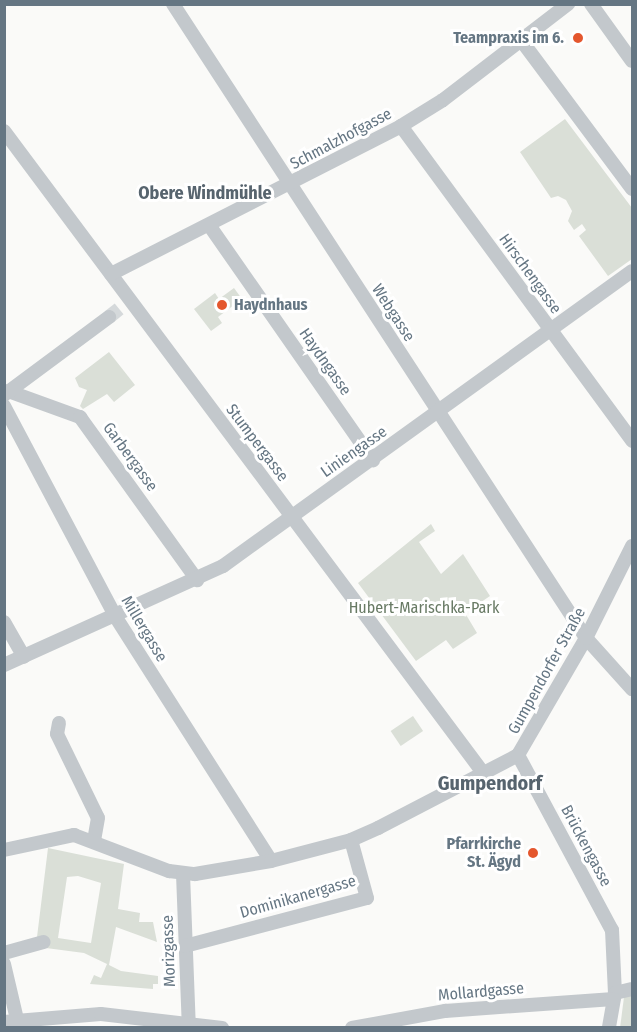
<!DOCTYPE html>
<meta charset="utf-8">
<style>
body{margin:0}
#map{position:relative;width:637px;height:1032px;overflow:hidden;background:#fafaf8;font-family:"Fira Sans Condensed",sans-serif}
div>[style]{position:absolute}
.green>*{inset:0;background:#dadfd7;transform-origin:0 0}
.minor-tunnel>*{height:14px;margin-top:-7px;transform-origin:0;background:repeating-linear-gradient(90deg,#d5d9db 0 14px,transparent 0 21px)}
.minor>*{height:14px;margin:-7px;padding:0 7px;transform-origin:7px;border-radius:7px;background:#c3c8cc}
.dots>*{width:16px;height:16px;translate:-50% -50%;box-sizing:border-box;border:3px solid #fff;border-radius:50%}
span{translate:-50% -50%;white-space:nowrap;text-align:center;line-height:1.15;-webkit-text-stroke:6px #fff;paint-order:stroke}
.poi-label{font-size:16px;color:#657683;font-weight:700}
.right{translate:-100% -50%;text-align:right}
.left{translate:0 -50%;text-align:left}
.street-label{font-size:16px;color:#657683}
.park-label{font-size:16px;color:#687a64}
.neighbourhood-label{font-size:18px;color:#57646e;font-weight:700}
.quarter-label{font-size:20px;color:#57646e;font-weight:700}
.frame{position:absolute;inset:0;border:6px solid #657683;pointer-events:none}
</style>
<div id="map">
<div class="green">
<div style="clip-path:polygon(565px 119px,632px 208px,632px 259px,608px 276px,579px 236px,586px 230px,582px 224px,574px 230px,568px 221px,572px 211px,566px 200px,558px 196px,551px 198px,520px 152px)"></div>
<div style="clip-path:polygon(234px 288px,242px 299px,218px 317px,222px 323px,211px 331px,194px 309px,215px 293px,219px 299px)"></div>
<div style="clip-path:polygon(109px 352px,135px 385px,114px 402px,107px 394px,83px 409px,80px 406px,87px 390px,79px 387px,75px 378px)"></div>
<div style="clip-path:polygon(431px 524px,435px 531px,419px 542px,441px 574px,463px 554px,490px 596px,465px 613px,477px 633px,453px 649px,446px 640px,416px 661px,358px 583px)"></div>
<div style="left:413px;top:716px;width:18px;height:27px;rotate:56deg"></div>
<div style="clip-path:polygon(evenodd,48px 848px,124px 864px,118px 909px,140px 913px,139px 922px,153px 922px,157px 942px,116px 927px,109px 965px,121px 971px,158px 976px,158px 984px,153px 984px,153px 989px,90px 984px,94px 975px,101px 978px,107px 964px,84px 953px,46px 948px,37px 937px,48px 848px,78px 876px,101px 883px,91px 943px,58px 938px,67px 877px,78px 876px)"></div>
<div style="clip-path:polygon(632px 994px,632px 1027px,620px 1028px,624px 997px)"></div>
</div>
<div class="minor-tunnel">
<div style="left:109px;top:317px;width:13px;rotate:-39deg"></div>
</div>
<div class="minor">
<div style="left:173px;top:4px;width:757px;rotate:56.92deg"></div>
<div style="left:586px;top:638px;width:69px;rotate:48deg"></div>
<div style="left:591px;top:4px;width:70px;rotate:54.3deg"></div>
<div style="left:521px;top:40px;width:186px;rotate:53.3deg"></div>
<div style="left:401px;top:126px;width:391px;rotate:53.7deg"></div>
<div style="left:4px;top:131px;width:802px;rotate:53.26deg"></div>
<div style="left:209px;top:225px;width:287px;rotate:55.1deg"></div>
<div style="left:111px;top:274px;width:326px;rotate:-27deg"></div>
<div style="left:401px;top:126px;width:49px;rotate:-31.8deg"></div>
<div style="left:443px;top:100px;width:158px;rotate:-37.5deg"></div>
<div style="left:8px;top:391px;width:77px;rotate:19.9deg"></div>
<div style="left:80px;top:417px;width:201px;rotate:54.3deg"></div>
<div style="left:4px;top:395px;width:131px;rotate:-36.6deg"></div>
<div style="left:4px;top:406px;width:238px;rotate:62.1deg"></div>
<div style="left:115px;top:616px;width:290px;rotate:57.5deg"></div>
<div style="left:4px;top:622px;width:40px;rotate:60.3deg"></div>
<div style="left:4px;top:665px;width:240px;rotate:-24.3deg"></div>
<div style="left:223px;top:566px;width:504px;rotate:-35.8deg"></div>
<div style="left:59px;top:723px;width:11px;rotate:100deg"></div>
<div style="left:57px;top:734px;width:93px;rotate:64deg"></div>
<div style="left:98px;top:818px;width:22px;rotate:100deg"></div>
<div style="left:518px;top:755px;width:199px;rotate:61.8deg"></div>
<div style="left:612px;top:930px;width:63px;rotate:87.3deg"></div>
<div style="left:615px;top:993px;width:36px;rotate:100deg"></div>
<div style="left:4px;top:850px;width:72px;rotate:-12.1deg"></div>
<div style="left:74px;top:835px;width:102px;rotate:20.8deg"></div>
<div style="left:169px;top:871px;width:26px;rotate:7deg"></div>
<div style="left:195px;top:874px;width:77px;rotate:-9.7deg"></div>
<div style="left:271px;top:861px;width:83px;rotate:-14.7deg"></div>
<div style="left:351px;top:840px;width:30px;rotate:-24deg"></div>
<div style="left:378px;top:828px;width:158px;rotate:-27.5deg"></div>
<div style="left:518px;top:755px;width:135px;rotate:-59.8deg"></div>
<div style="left:586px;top:638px;width:103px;rotate:-63.4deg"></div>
<div style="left:183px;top:874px;width:154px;rotate:87.8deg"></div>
<div style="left:185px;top:946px;width:188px;rotate:-14.8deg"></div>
<div style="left:367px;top:898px;width:60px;rotate:-105.4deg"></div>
<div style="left:4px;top:953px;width:41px;rotate:-15.4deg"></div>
<div style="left:4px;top:964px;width:66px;rotate:76.8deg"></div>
<div style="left:615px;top:993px;width:17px;rotate:-13deg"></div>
<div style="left:4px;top:1022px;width:97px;rotate:-4.7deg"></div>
<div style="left:101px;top:1014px;width:122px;rotate:6.6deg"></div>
<div style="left:352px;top:1028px;width:95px;rotate:-10.4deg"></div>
<div style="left:445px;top:1011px;width:169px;rotate:-4.1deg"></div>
</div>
<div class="dots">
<div style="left:578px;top:38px;background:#e4572e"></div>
<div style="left:222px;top:305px;background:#e4572e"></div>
<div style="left:533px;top:853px;background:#e4572e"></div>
</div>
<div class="poi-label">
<span class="right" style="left:564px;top:38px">Teampraxis im 6.</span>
<span class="left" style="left:234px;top:305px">Haydnhaus</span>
<span class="right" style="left:521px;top:853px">Pfarrkirche<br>St. Ägyd</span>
</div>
<div class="street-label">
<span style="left:341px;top:139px;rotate:-28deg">Schmalzhofgasse</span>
<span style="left:530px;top:274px;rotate:54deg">Hirschengasse</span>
<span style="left:393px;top:313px;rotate:57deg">Webgasse</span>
<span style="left:325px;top:362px;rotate:55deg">Haydngasse</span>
<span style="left:257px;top:443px;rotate:53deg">Stumpergasse</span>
<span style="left:354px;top:452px;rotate:-35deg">Liniengasse</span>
<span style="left:130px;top:457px;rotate:54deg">Garbergasse</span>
<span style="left:144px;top:629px;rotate:59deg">Millergasse</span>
<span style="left:547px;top:671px;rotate:-61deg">Gumpendorfer Straße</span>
<span style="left:586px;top:846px;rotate:62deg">Brückengasse</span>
<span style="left:298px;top:897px;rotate:-16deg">Dominikanergasse</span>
<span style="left:169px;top:951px;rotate:-92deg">Morizgasse</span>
<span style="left:481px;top:992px;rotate:-5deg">Mollardgasse</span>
</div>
<div class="park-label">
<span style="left:424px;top:608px">Hubert-Marischka-Park</span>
</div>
<div class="neighbourhood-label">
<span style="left:205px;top:193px">Obere Windmühle</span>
</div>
<div class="quarter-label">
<span style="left:490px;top:783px">Gumpendorf</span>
</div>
<div class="frame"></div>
</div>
